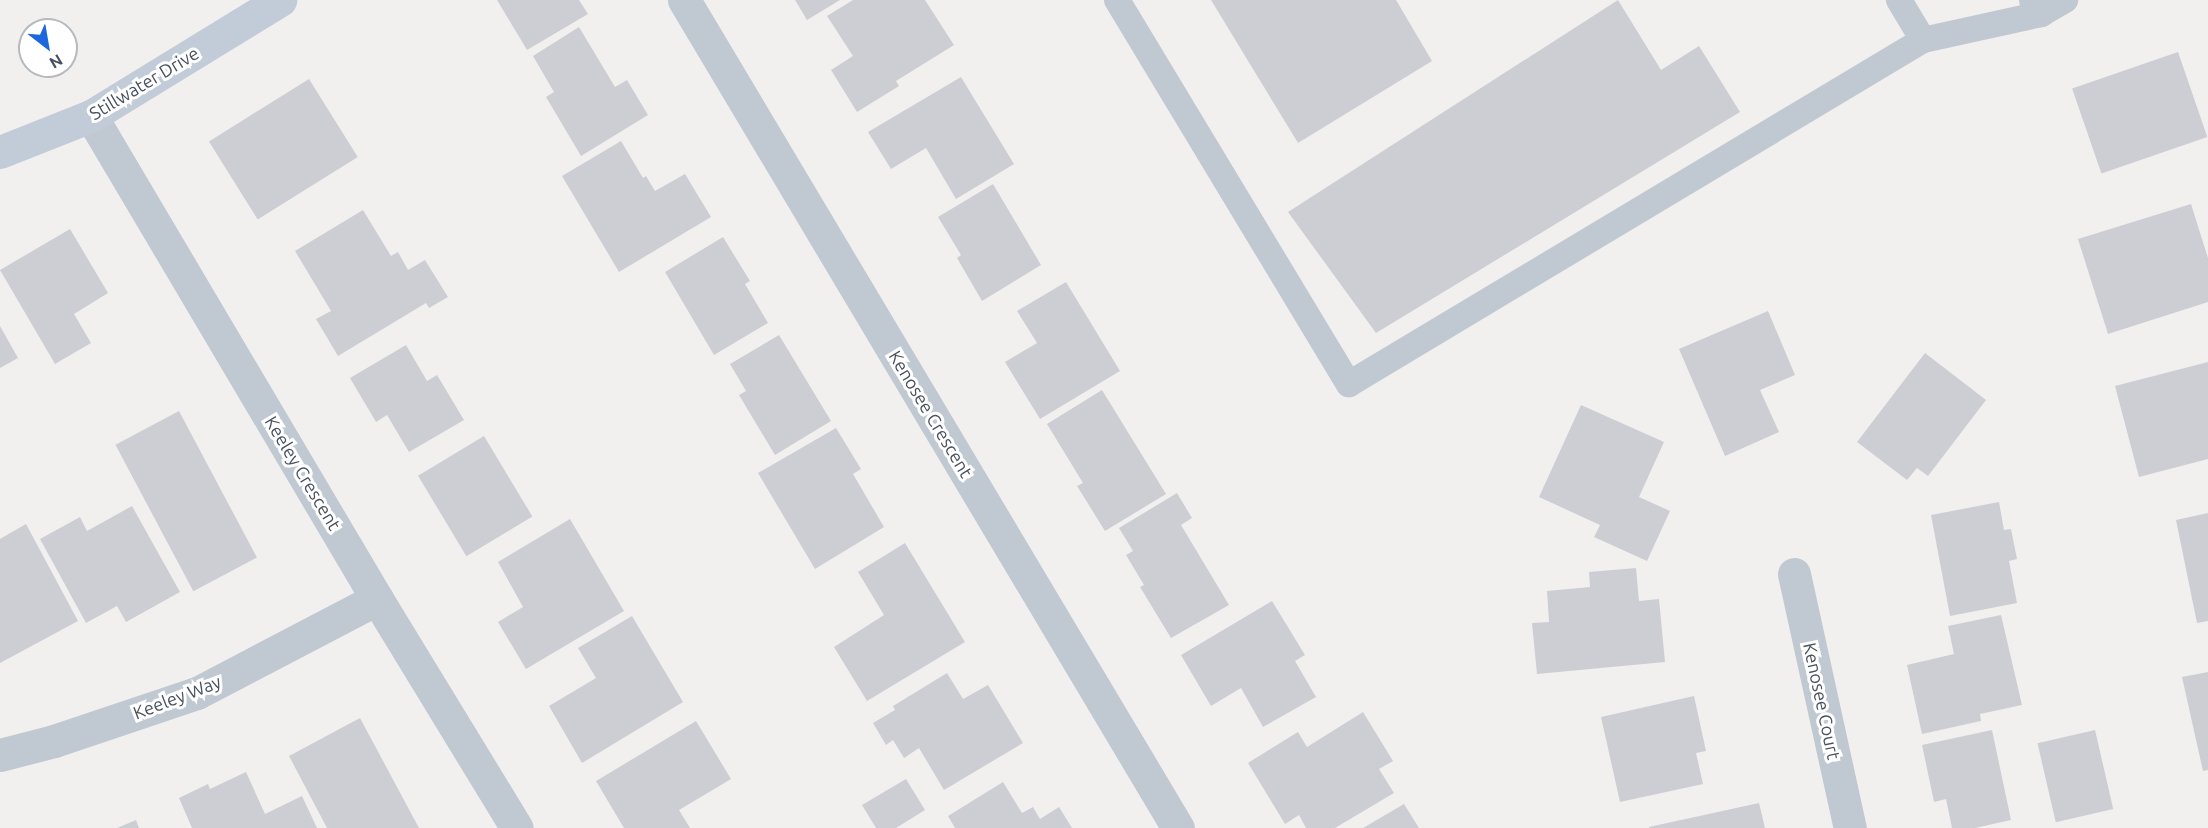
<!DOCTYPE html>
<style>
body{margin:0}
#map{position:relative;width:2208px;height:828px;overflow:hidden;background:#f2efef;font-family:Ubuntu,sans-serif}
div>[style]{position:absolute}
.building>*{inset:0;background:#ccced4;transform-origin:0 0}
.lane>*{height:26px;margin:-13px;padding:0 13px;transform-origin:13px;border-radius:13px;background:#c0c9d1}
.street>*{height:33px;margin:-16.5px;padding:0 16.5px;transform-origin:16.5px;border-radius:16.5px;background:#c0c9d1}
.secondary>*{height:33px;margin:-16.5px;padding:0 16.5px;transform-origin:16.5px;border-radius:16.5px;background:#c2cbd8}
span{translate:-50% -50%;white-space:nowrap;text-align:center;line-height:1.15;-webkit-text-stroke:6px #fff;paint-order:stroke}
.street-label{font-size:18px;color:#48515c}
.north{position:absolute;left:18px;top:18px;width:60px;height:60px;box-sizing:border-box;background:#fff;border:2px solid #b6b9be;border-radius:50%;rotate:149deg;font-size:16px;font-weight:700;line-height:24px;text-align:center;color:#48515c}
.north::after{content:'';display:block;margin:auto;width:21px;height:27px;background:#1d67de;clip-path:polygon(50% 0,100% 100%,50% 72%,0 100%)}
</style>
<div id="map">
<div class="building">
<div style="clip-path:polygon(497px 0,579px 0,588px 14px,527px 50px)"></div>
<div style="clip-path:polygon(795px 0,840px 0,807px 20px)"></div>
<div style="clip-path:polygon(853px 0,925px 0,954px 45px,896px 81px,899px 86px,857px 112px,831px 70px,853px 56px,827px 16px)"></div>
<div style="clip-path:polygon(1211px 0,1396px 0,1432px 61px,1298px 143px)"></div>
<div style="clip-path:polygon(1618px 0,1661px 70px,1699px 46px,1740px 112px,1376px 333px,1288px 212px)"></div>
<div style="clip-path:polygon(579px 27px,615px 87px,627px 80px,648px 115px,581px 156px,546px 97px,554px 92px,533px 56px)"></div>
<div style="left:2178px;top:52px;width:90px;height:112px;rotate:71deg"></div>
<div style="clip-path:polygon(961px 77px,1014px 164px,956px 199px,926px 148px,891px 169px,868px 132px)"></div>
<div style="left:309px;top:79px;width:92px;height:118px;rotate:58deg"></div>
<div style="clip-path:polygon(621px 141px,643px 178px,646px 176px,655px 191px,685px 174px,711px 217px,619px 272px,562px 176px)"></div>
<div style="clip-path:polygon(993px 184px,1041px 265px,982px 301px,957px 258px,961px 255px,938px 217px)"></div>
<div style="clip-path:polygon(2191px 204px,2208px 258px,2208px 302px,2108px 334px,2078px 239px)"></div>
<div style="clip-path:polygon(363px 210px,391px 256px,398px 252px,408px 270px,425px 260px,448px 297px,429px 308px,426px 303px,338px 356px,316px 319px,331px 311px,295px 251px)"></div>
<div style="clip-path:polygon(70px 229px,108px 293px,74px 314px,91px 343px,55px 364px,0 270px)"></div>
<div style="clip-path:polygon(723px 237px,750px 281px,745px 284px,768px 323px,714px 355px,665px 272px)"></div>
<div style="clip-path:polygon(1066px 282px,1120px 371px,1040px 419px,1005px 362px,1037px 343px,1017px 311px)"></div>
<div style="clip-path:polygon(1768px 311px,1795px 375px,1760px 390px,1779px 432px,1725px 456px,1679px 349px)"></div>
<div style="clip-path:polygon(0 326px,18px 358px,0 368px)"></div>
<div style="clip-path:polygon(779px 335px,831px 421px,775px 455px,739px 395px,746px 391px,730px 364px)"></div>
<div style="clip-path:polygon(406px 345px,427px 381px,437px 375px,464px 420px,409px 452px,387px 415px,376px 422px,350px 378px)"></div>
<div style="clip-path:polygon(1925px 353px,1986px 400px,1928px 476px,1917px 468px,1907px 480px,1857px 442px)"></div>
<div style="clip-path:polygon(2208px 362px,2208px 459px,2139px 477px,2115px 386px)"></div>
<div style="clip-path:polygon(1102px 390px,1166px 494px,1105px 531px,1077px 486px,1083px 483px,1047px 424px)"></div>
<div style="clip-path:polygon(1581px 405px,1664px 442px,1639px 497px,1670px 511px,1647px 561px,1594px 537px,1600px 525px,1539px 497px)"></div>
<div style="left:179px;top:411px;width:166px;height:72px;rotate:62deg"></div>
<div style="clip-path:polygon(836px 428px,861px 469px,853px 474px,884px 527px,815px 569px,758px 473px)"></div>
<div style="left:484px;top:436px;width:94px;height:77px;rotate:59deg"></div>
<div style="clip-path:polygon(1177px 493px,1192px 518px,1181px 525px,1229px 605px,1171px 638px,1140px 587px,1144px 585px,1126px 555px,1133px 551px,1119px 528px)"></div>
<div style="clip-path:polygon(1999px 502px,2004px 530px,2011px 529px,2017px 559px,2009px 561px,2017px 603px,1950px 616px,1931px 515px)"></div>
<div style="clip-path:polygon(132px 506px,180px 592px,126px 622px,117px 606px,86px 623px,40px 539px,80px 517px,87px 531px)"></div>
<div style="clip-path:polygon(2208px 513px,2208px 621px,2197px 623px,2176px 520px)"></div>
<div style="clip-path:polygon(570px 519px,624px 611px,526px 669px,498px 622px,523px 607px,498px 562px)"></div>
<div style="clip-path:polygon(26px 524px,78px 621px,0 663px,0 539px)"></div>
<div style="clip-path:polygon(905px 543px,965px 642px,867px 701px,834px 647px,884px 615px,858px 572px)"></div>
<div style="clip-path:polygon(1636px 568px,1639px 601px,1659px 599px,1665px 662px,1537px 674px,1532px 623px,1549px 622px,1547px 591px,1590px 587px,1589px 572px)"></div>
<div style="clip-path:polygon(1272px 601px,1305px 655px,1295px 661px,1316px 697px,1263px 727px,1241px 688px,1211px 706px,1181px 655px)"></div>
<div style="clip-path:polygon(2001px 615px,2022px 705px,1980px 714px,1981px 721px,1922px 734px,1907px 665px,1954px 654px,1948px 626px)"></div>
<div style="clip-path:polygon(632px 616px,683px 702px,582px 763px,549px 706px,596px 678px,578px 648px)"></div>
<div style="clip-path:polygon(2208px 672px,2208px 770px,2203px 771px,2182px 677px)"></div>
<div style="clip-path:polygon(947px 673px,963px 699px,988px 685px,1023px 743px,944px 790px,919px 748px,904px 758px,893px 740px,886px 745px,873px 723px,895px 710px,893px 706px)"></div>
<div style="clip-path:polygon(1694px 696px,1706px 751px,1696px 753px,1703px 784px,1620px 802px,1601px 717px)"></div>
<div style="clip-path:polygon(1363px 712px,1393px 761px,1379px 769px,1394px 793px,1335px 828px,1306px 828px,1299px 815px,1285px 824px,1248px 763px,1298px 732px,1307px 747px)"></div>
<div style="clip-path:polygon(360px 718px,419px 828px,327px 828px,289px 756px)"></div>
<div style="clip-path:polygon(696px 721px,731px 779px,679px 810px,690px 828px,624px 828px,596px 781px)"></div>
<div style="clip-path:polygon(1992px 730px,2011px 820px,1975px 828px,1952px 828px,1946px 799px,1934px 802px,1922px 745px)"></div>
<div style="left:2095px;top:730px;width:81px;height:59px;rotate:77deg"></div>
<div style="clip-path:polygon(246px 772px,265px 814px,302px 796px,317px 828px,192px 828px,179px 798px,208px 784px,210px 789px)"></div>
<div style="clip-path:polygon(906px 779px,925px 810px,896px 828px,876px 828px,862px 805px)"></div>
<div style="clip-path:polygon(1003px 782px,1022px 813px,1033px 807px,1040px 819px,1059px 807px,1072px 828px,955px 828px,948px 816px)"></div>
<div style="clip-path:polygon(1759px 803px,1765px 828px,1649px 828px,1649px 827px)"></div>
<div style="clip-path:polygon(1404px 804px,1419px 828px,1363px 828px)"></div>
<div style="clip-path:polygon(136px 820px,139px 828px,117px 828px)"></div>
</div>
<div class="lane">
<div style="left:1117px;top:0;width:449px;rotate:58.9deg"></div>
<div style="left:1349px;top:384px;width:669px;rotate:-30.93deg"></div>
<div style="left:1923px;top:40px;width:47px;rotate:-121deg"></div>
<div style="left:2032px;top:0;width:17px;rotate:57deg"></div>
<div style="left:2041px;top:14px;width:28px;rotate:-30deg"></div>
<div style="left:1923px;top:40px;width:121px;rotate:-12.4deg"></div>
</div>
<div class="street">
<div style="left:684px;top:0;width:964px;rotate:59.18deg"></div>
<div style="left:91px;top:116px;width:561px;rotate:59.37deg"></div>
<div style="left:377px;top:599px;width:268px;rotate:58.6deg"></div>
<div style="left:1794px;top:574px;width:260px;rotate:77.6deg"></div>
<div style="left:0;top:755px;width:56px;rotate:-14.5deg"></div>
<div style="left:54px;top:741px;width:151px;rotate:-18.6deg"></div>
<div style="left:197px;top:693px;width:203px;rotate:-27.6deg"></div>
</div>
<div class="secondary">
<div style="left:0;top:152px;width:98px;rotate:-21.6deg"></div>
<div style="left:91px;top:116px;width:222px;rotate:-31.5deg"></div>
</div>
<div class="street-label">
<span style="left:144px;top:83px;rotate:-31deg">Stillwater Drive</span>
<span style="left:931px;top:414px;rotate:59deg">Kenosee Crescent</span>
<span style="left:303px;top:473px;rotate:59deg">Keeley Crescent</span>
<span style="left:177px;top:697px;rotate:-21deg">Keeley Way</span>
<span style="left:1822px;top:701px;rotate:78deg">Kenosee Court</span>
</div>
<div class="north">N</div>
</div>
